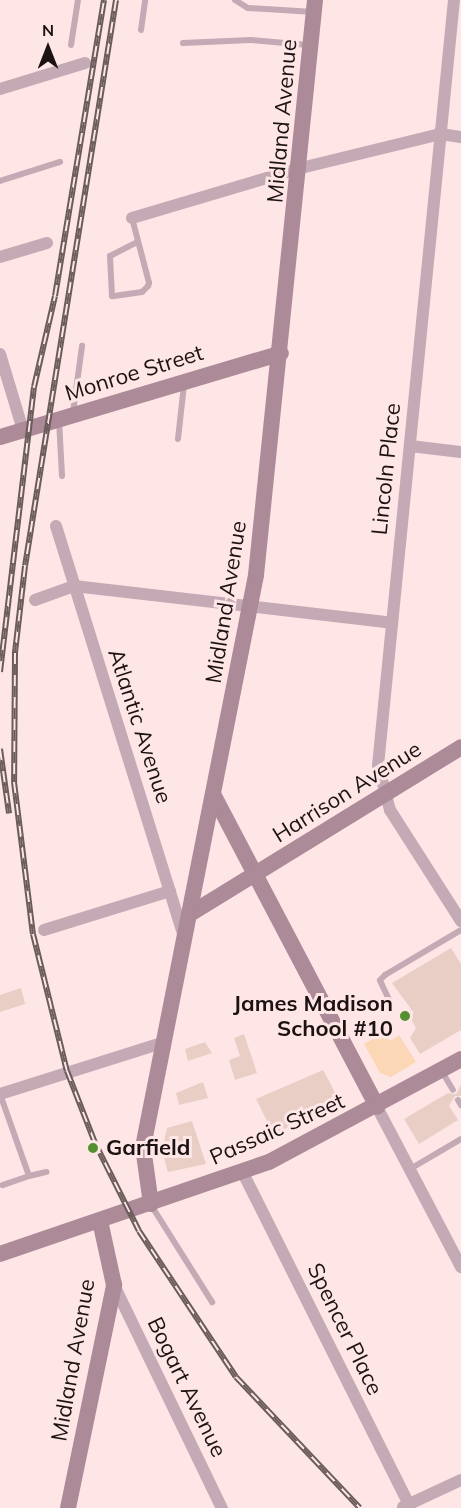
<!DOCTYPE html>
<style>
body{margin:0}
#map{position:relative;width:461px;height:1508px;overflow:hidden;background:#fee6e7;font-family:Mulish,sans-serif}
div>[style]{position:absolute}
.green>*{inset:0;background:#fcd7b6}
.building>*{inset:0;background:#e9cec5}
.lane>*{height:6px;margin:-3px;padding:0 3px;transform-origin:3px;border-radius:3px;background:#c3aab4}
.street>*{height:12px;margin:-6px;padding:0 6px;transform-origin:6px;border-radius:6px;background:#c3aab4}
.secondary>*{height:16px;margin:-8px;padding:0 8px;transform-origin:8px;border-radius:8px;background:#ad8a98}
.rail>*{height:6px;margin-top:-3px;transform-origin:0;background:repeating-linear-gradient(90deg,#fee6e7 0 11px,#6b5c5c 0 22px);box-sizing:border-box;border-block:2px solid #6b5c5c}
.dots>*{width:16px;height:16px;translate:-50% -50%;box-sizing:border-box;border:3px solid #fee6e7;border-radius:50%}
span{translate:-50% -50%;white-space:nowrap;text-align:center;line-height:1.15;-webkit-text-stroke:6px #fee6e7;paint-order:stroke}
.street-label{font-size:22px;color:#1c1212}
.poi-label{font-size:22px;color:#1c1212;font-weight:700}
.right{translate:-100% -50%;text-align:right}
.left{translate:0 -50%;text-align:left}
.north{position:absolute;left:18px;top:18px;width:60px;height:60px;-webkit-text-stroke:4px #fee6e7;paint-order:stroke;rotate:0deg;font-size:16px;font-weight:700;line-height:24px;text-align:center;color:#1c1212}
.north::after{content:'';display:block;margin:auto;width:21px;height:27px;background:#1c1212;clip-path:polygon(50% 0,100% 100%,50% 72%,0 100%)}
</style>
<div id="map">
<div class="green">
<div style="clip-path:polygon(384px 1033px,390px 1041px,399px 1035px,416px 1062px,391px 1077px,380px 1073px,364px 1044px)"></div>
</div>
<div class="building">
<div style="clip-path:polygon(451px 948px,461px 964px,461px 1030px,420px 1054px,410px 1038px,416px 1028px,409px 1016px,414px 1013px,392px 983px)"></div>
<div style="clip-path:polygon(21px 988px,25px 1004px,0 1012px,0 995px)"></div>
<div style="clip-path:polygon(244px 1034px,257px 1073px,235px 1080px,229px 1060px,240px 1056px,234px 1038px)"></div>
<div style="clip-path:polygon(205px 1042px,212px 1053px,188px 1061px,185px 1049px)"></div>
<div style="clip-path:polygon(323px 1070px,337px 1096px,292px 1119px,294px 1124px,274px 1135px,256px 1099px)"></div>
<div style="clip-path:polygon(203px 1082px,208px 1098px,179px 1105px,176px 1093px)"></div>
<div style="clip-path:polygon(461px 1085px,461px 1096px,455px 1096px,449px 1106px,458px 1120px,419px 1144px,404px 1119px,448px 1093px,456px 1094px)"></div>
<div style="clip-path:polygon(192px 1121px,206px 1164px,168px 1172px,162px 1151px,167px 1128px)"></div>
</div>
<div class="lane">
<div style="left:235px;top:0;width:15px;rotate:32deg"></div>
<div style="left:248px;top:8px;width:66px;rotate:3.5deg"></div>
<div style="left:141px;top:30px;width:30px;rotate:-82deg"></div>
<div style="left:183px;top:43px;width:68px;rotate:-2.5deg"></div>
<div style="left:251px;top:40px;width:57px;rotate:5deg"></div>
<div style="left:71px;top:45px;width:46px;rotate:-81.2deg"></div>
<div style="left:0;top:181px;width:63px;rotate:-17.6deg"></div>
<div style="left:132px;top:218px;width:67px;rotate:75.3deg"></div>
<div style="left:149px;top:283px;width:3px;rotate:108deg"></div>
<div style="left:148px;top:286px;width:8px;rotate:135deg"></div>
<div style="left:142px;top:292px;width:30px;rotate:172deg"></div>
<div style="left:112px;top:296px;width:40px;rotate:-92.9deg"></div>
<div style="left:110px;top:256px;width:31px;rotate:-27deg"></div>
<div style="left:73px;top:412px;width:67px;rotate:-82.2deg"></div>
<div style="left:59px;top:420px;width:56px;rotate:86.9deg"></div>
<div style="left:178px;top:439px;width:54px;rotate:-83.7deg"></div>
<div style="left:391px;top:1004px;width:26px;rotate:-115deg"></div>
<div style="left:380px;top:980px;width:7px;rotate:-45deg"></div>
<div style="left:385px;top:975px;width:88px;rotate:-30.6deg"></div>
<div style="left:441px;top:1070px;width:23px;rotate:59deg"></div>
<div style="left:0;top:1094px;width:87px;rotate:70.5deg"></div>
<div style="left:29px;top:1176px;width:28px;rotate:161deg"></div>
<div style="left:458px;top:1100px;width:6px;rotate:59deg"></div>
<div style="left:410px;top:1169px;width:59px;rotate:-30.5deg"></div>
<div style="left:29px;top:1176px;width:18px;rotate:-13deg"></div>
<div style="left:151px;top:1205px;width:115px;rotate:57.8deg"></div>
</div>
<div class="street">
<div style="left:454px;top:0;width:769px;rotate:95.67deg"></div>
<div style="left:378px;top:765px;width:47px;rotate:75.1deg"></div>
<div style="left:390px;top:810px;width:132px;rotate:57.4deg"></div>
<div style="left:0;top:89px;width:89px;rotate:-17deg"></div>
<div style="left:132px;top:218px;width:176px;rotate:-16.5deg"></div>
<div style="left:301px;top:168px;width:144px;rotate:-13.7deg"></div>
<div style="left:441px;top:134px;width:20px;rotate:9deg"></div>
<div style="left:0;top:257px;width:49px;rotate:-16.6deg"></div>
<div style="left:0;top:354px;width:79px;rotate:73.2deg"></div>
<div style="left:410px;top:446px;width:51px;rotate:6.7deg"></div>
<div style="left:56px;top:526px;width:430px;rotate:72.7deg"></div>
<div style="left:35px;top:600px;width:41px;rotate:-19.7deg"></div>
<div style="left:74px;top:586px;width:320px;rotate:6.6deg"></div>
<div style="left:44px;top:930px;width:132px;rotate:-17.2deg"></div>
<div style="left:0;top:1094px;width:173px;rotate:-17.5deg"></div>
<div style="left:377px;top:1107px;width:181px;rotate:62.3deg"></div>
<div style="left:243px;top:1173px;width:371px;rotate:63.4deg"></div>
<div style="left:114px;top:1285px;width:248px;rotate:64.2deg"></div>
<div style="left:403px;top:1507px;width:64px;rotate:-25deg"></div>
</div>
<div class="secondary">
<div style="left:0;top:437px;width:293px;rotate:-16.6deg"></div>
<div style="left:214px;top:796px;width:351px;rotate:62.3deg"></div>
<div style="left:190px;top:914px;width:318px;rotate:-31.6deg"></div>
<div style="left:151px;top:1204px;width:58px;rotate:-98deg"></div>
<div style="left:143px;top:1147px;width:583px;rotate:-78.82deg"></div>
<div style="left:256px;top:575px;width:578px;rotate:-84.14deg"></div>
<div style="left:0;top:1254px;width:284px;rotate:-18.9deg"></div>
<div style="left:269px;top:1162px;width:218px;rotate:-28.2deg"></div>
<div style="left:68px;top:1508px;width:228px;rotate:-78.3deg"></div>
<div style="left:114px;top:1285px;width:66px;rotate:-102.3deg"></div>
</div>
<div class="rail">
<div style="left:116px;top:0;width:573px;rotate:99.13deg"></div>
<div style="left:25px;top:566px;width:88px;rotate:96.6deg"></div>
<div style="left:15px;top:653px;width:129px;rotate:90.4deg"></div>
<div style="left:14px;top:782px;width:153px;rotate:82.9deg"></div>
<div style="left:33px;top:934px;width:141px;rotate:76.1deg"></div>
<div style="left:67px;top:1071px;width:77px;rotate:68.7deg"></div>
<div style="left:95px;top:1143px;width:98px;rotate:63.4deg"></div>
<div style="left:139px;top:1231px;width:175px;rotate:56.4deg"></div>
<div style="left:236px;top:1377px;width:180px;rotate:46.6deg"></div>
<div style="left:0;top:672px;width:287px;rotate:-83.2deg"></div>
<div style="left:34px;top:387px;width:93px;rotate:-77deg"></div>
<div style="left:55px;top:296px;width:300px;rotate:-80.6deg"></div>
<div style="left:0;top:749px;width:65px;rotate:82deg"></div>
</div>
<div class="dots">
<div style="left:405px;top:1016px;background:#549030"></div>
<div style="left:93px;top:1148px;background:#549030"></div>
</div>
<div class="street-label">
<span style="left:282px;top:121px;rotate:-85deg">Midland Avenue</span>
<span style="left:134px;top:373px;rotate:-17deg">Monroe Street</span>
<span style="left:386px;top:469px;rotate:-84deg">Lincoln Place</span>
<span style="left:226px;top:602px;rotate:-81deg">Midland Avenue</span>
<span style="left:140px;top:726px;rotate:72deg">Atlantic Avenue</span>
<span style="left:347px;top:792px;rotate:-32deg">Harrison Avenue</span>
<span style="left:277px;top:1129px;rotate:-24deg">Passaic Street</span>
<span style="left:345px;top:1329px;rotate:64deg">Spencer Place</span>
<span style="left:73px;top:1360px;rotate:-80deg">Midland Avenue</span>
<span style="left:187px;top:1387px;rotate:64deg">Bogart Avenue</span>
</div>
<div class="poi-label">
<span class="right" style="left:393px;top:1016px">James Madison<br>School #10</span>
<span class="left" style="left:106px;top:1148px">Garfield</span>
</div>
<div class="north">N</div>
</div>
